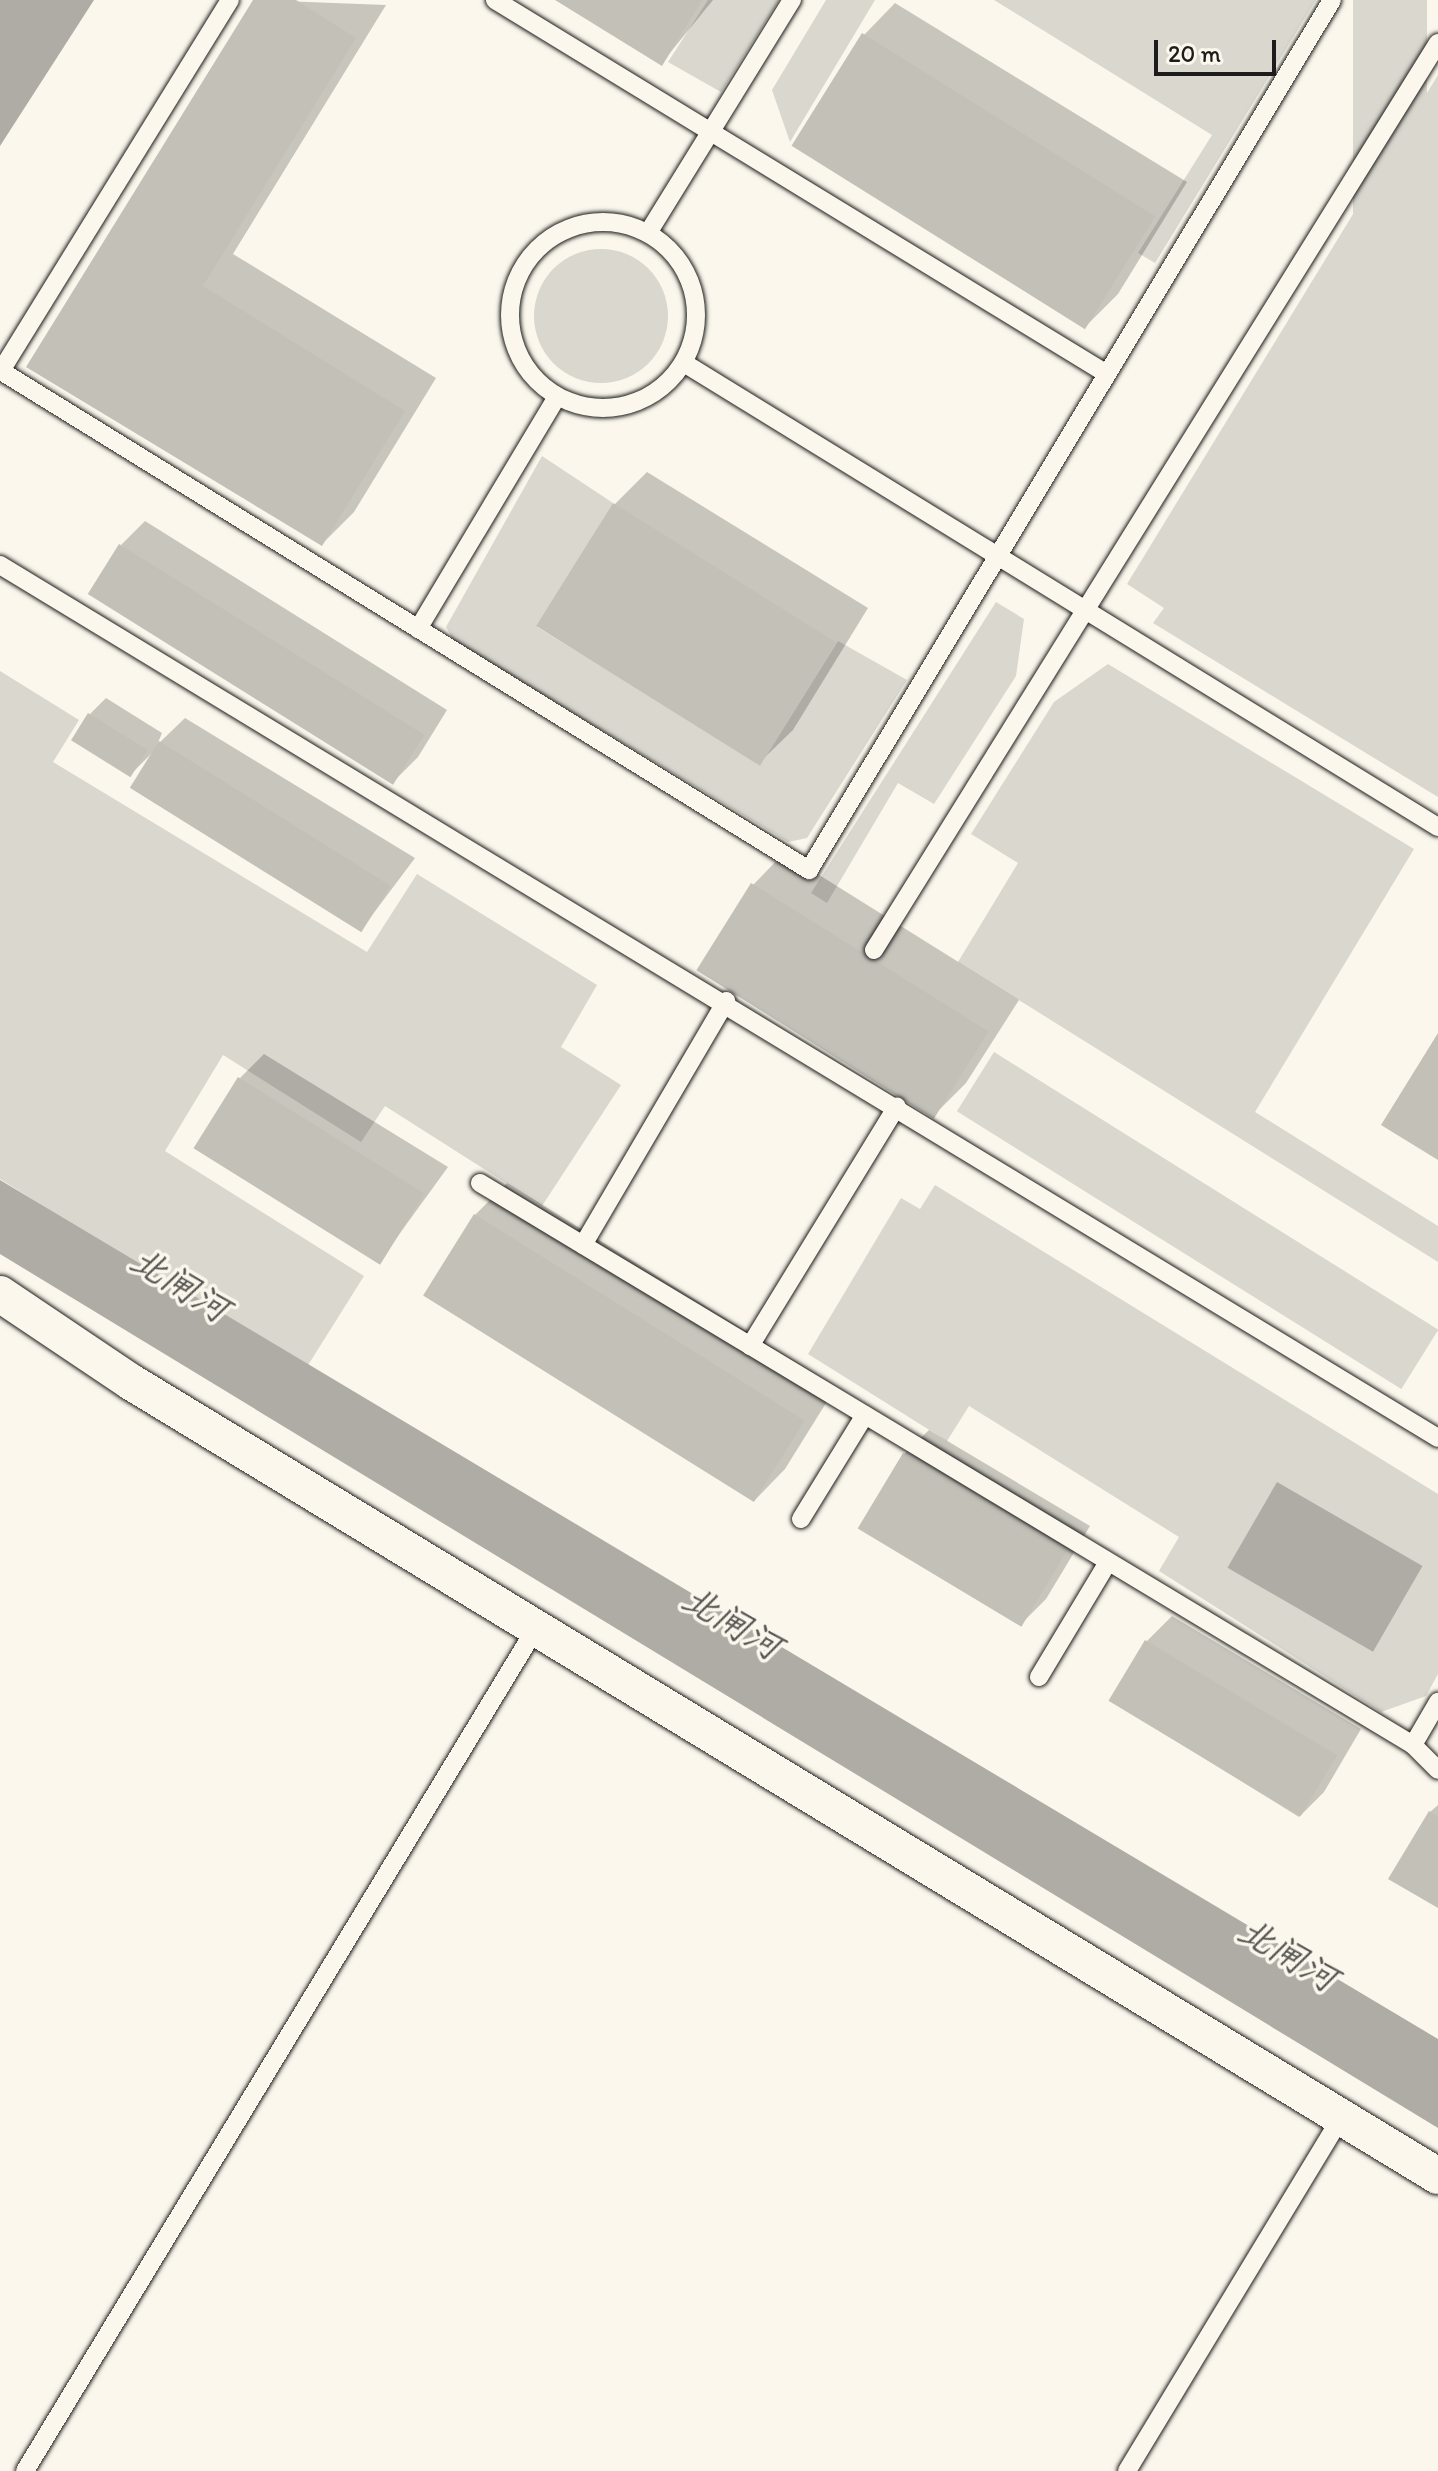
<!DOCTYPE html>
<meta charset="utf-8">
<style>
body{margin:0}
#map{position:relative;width:1438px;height:2471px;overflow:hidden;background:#fbf7ec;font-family:Itim,"LXGW WenKai TC",sans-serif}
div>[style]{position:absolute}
.green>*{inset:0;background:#dad7ce;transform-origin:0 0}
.round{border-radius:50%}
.water>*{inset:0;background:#afaca5;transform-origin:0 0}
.shadow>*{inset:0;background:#0003}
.building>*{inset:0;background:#c3c0b8;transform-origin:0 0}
.roads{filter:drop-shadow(0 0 2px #1c1c1c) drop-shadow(0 0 2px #1c1c1c)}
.service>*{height:18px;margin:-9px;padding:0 9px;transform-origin:9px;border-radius:9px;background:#fbf7ec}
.service>.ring{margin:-9px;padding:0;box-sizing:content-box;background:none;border:18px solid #fbf7ec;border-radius:50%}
.minor>*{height:36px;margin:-18px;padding:0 18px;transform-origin:18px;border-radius:18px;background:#fbf7ec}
span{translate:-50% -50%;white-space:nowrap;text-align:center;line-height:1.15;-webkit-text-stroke:7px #fbf7ec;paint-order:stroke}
.water-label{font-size:36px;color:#575653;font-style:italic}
.scale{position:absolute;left:1154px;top:40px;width:122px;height:36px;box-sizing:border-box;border:4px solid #1c1c1c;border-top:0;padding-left:10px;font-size:24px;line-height:28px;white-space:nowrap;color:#1c1c1c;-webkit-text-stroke:6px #fbf7ec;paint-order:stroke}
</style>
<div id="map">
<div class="green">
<div style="clip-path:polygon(708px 0,779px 0,721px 92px,668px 62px)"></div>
<div style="clip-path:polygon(826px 0,875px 0,790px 142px,772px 90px)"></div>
<div style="clip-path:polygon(994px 0,1316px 0,1155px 263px,1138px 253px,1212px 135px)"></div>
<div style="left:1353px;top:0;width:74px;height:626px"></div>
<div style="clip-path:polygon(1438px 75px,1438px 797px,1153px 623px,1164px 608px,1127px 584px)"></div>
<div class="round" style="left:534px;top:249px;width:134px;height:134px"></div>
<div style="clip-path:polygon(542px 456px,613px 503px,537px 627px,761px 764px,838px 641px,907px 680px,807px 838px,788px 842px,454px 641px,446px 627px)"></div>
<div style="clip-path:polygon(996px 602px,1024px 619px,1016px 676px,934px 804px,898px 783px,827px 903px,811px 893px)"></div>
<div style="clip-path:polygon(1108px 664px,1414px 849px,1255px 1112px,1438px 1226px,1438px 1262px,958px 962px,1018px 863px,971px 834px,1054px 702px)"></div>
<div style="clip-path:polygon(0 671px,79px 720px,53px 762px,367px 952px,417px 874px,597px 985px,561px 1047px,621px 1085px,542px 1206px,385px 1106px,361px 1142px,223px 1055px,165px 1151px,364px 1276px,305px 1370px,0 1179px)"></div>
<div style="left:994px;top:1052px;width:524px;height:70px;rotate:32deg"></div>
<div style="clip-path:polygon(935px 1185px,1438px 1494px,1438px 1674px,1426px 1696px,1381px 1712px,1159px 1571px,1179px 1537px,969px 1406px,947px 1441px,808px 1354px,901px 1198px,920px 1209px)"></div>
</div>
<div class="water">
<div style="clip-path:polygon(0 0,94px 0,0 146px)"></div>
<div style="clip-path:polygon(0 1180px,1438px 2039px,1438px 2128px,0 1254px)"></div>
<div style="left:1277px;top:1482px;width:168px;height:99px;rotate:30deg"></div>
</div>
<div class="shadow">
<div style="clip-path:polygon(256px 0,386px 5px,233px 254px,436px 378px,354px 512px,322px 544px,29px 366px)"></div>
<div style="clip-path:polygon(558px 0,713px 0,661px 64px)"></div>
<div style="clip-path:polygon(895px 3px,1187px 182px,1118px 294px,1086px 326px,864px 35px)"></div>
<div style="clip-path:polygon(647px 472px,868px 608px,793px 730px,761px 761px,539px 626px,615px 504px)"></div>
<div style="clip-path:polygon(145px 521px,447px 710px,418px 757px,394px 781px,121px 545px)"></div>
<div style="clip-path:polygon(106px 698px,162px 733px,157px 745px,185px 718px,415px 858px,361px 930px,152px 753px,130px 775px,90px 714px)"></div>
<div style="clip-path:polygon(784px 853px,1019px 1000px,966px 1083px,934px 1115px,753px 885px)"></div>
<div style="clip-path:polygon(264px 1054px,448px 1167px,379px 1262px,240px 1078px)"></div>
<div style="clip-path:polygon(507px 1183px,836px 1387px,785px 1469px,754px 1501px,475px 1215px)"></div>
<div style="clip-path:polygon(929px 1430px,1090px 1526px,1046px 1599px,1021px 1624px,904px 1454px)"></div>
<div style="clip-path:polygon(1172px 1616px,1361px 1729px,1324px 1792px,1299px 1817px,1111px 1701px,1147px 1641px)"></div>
<div style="clip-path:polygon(1438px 1805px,1438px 1906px,1430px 1812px)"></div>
</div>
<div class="building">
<div style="clip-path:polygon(253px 0,296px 0,356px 38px,203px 286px,405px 411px,322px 546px,26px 367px)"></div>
<div style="clip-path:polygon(555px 0,702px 0,662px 66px)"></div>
<div style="left:862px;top:33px;width:346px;height:133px;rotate:32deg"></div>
<div style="left:613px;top:503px;width:264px;height:145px;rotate:32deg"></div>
<div style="left:119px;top:544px;width:360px;height:59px;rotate:32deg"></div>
<div style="left:88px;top:713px;width:70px;height:32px;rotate:32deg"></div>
<div style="left:159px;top:741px;width:273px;height:55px;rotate:32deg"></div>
<div style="left:751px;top:883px;width:280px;height:103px;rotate:32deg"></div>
<div style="clip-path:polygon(1438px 1033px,1438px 1160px,1381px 1125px)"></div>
<div style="left:238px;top:1077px;width:220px;height:84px;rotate:32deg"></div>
<div style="left:474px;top:1214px;width:390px;height:96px;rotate:32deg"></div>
<div style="left:903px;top:1453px;width:191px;height:88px;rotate:31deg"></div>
<div style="left:1145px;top:1640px;width:224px;height:71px;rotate:31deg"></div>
<div style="clip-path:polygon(1429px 1811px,1438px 1816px,1438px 1908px,1388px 1879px)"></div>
</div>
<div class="roads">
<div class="service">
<div style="left:230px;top:0;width:436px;rotate:121.7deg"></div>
<div style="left:1px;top:371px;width:950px;rotate:31.7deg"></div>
<div style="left:809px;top:870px;width:1015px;rotate:-58.99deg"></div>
<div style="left:495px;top:0;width:717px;rotate:31.43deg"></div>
<div class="ring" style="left:510px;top:222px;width:168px;height:168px"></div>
<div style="left:648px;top:233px;width:274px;rotate:-58.3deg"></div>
<div style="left:684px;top:363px;width:885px;rotate:31.61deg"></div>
<div style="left:0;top:565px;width:1682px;rotate:31.26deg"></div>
<div style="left:418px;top:629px;width:270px;rotate:-59.1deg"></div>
<div style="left:874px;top:950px;width:1068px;rotate:-58.13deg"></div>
<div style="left:480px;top:1183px;width:1089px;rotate:31.06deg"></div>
<div style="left:1413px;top:1745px;width:35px;rotate:45deg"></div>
<div style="left:583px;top:1245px;width:283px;rotate:-59.6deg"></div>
<div style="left:750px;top:1346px;width:281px;rotate:-58.5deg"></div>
<div style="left:801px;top:1519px;width:122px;rotate:-58.4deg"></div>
<div style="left:1039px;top:1677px;width:134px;rotate:-59deg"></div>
<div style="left:1413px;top:1745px;width:50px;rotate:-59.8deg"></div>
<div style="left:25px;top:2471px;width:986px;rotate:-58.78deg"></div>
<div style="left:1127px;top:2471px;width:414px;rotate:-58.8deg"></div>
</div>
<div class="minor">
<div style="left:0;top:1294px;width:158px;rotate:33.9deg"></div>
<div style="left:131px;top:1382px;width:1529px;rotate:31.28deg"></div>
</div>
</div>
<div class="water-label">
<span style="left:180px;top:1284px;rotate:32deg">北闸河</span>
<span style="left:732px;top:1622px;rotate:31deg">北闸河</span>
<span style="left:1288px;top:1954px;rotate:31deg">北闸河</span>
</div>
<div class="scale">20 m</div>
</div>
